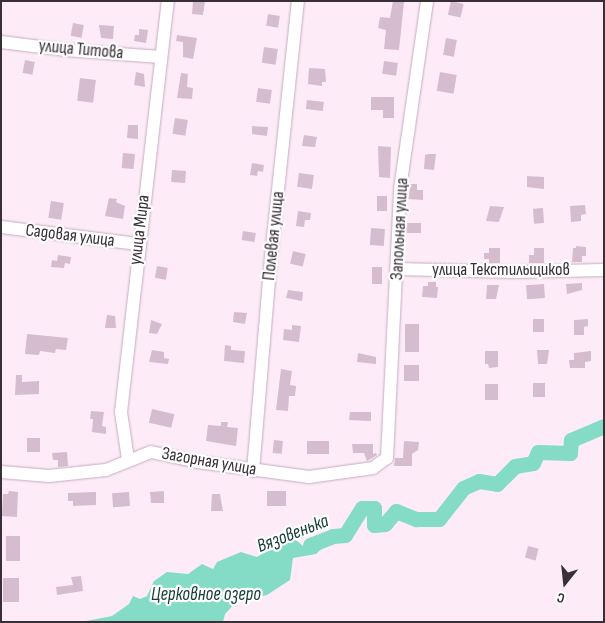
<!DOCTYPE html>
<meta charset="utf-8">
<style>
body{margin:0}
#map{position:relative;width:605px;height:623px;overflow:hidden;background:#fdecf8;font-family:"Sofia Sans Condensed",sans-serif}
div>[style]{position:absolute}
.water>*{inset:0;background:#84dcc7}
.river>*{height:15px;margin:-7.5px;padding:0 7.5px;transform-origin:7.5px;border-radius:7.5px;background:#84dcc7}
.building>*{inset:0;background:#d6bccf;transform-origin:0 0}
.roads{filter:drop-shadow(0 0 1px #c6acbf) drop-shadow(0 0 1px #c6acbf)}
.minor>*{height:12px;margin:-6px;padding:0 6px;transform-origin:6px;border-radius:6px;background:#fff}
span{translate:-50% -50%;white-space:nowrap;text-align:center;line-height:1.15;-webkit-text-stroke:4.5px #fff;paint-order:stroke}
.street-label{font-size:18px;color:#392f37}
.water-label{font-size:19px;color:#143d35;font-style:italic}
.frame{position:absolute;inset:0;border:2px solid #392f37;pointer-events:none}
.north{position:absolute;left:540px;top:558px;width:50px;height:50px;-webkit-text-stroke:4px #fff;paint-order:stroke;rotate:196deg;font-size:14px;font-weight:700;line-height:20px;text-align:center;color:#392f37}
.north::after{content:'';display:block;margin:auto;width:18px;height:22px;background:#392f37;clip-path:polygon(50% 0,100% 100%,50% 72%,0 100%)}
</style>
<div id="map">
<div class="water">
<div style="clip-path:polygon(327px 535px,330px 541px,316px 554px,293px 558px,290px 580px,267px 595px,236px 602px,225px 614px,223px 622px,81px 622px,112px 616px,129px 604px,133px 596px,140px 599px,147px 596px,154px 581px,167px 572px,188px 574px,202px 564px,213px 569px,217px 562px,241px 552px,257px 557px,276px 545px,296px 540px,303px 546px)"></div>
</div>
<div class="river">
<div style="left:310px;top:545px;width:25px;rotate:-21deg"></div>
<div style="left:333px;top:536px;width:12px;rotate:-5deg"></div>
<div style="left:345px;top:535px;width:32px;rotate:-58deg"></div>
<div style="left:362px;top:508px;width:12px"></div>
<div style="left:374px;top:508px;width:17px;rotate:90deg"></div>
<div style="left:374px;top:525px;width:11px;rotate:-5deg"></div>
<div style="left:385px;top:524px;width:17px;rotate:-50deg"></div>
<div style="left:396px;top:511px;width:22px;rotate:22deg"></div>
<div style="left:416px;top:519px;width:23px"></div>
<div style="left:439px;top:519px;width:39px;rotate:-52deg"></div>
<div style="left:463px;top:488px;width:17px;rotate:-24deg"></div>
<div style="left:479px;top:481px;width:18px;rotate:9deg"></div>
<div style="left:497px;top:484px;width:25px;rotate:-45deg"></div>
<div style="left:515px;top:466px;width:18px;rotate:-9deg"></div>
<div style="left:533px;top:463px;width:12px;rotate:-66deg"></div>
<div style="left:538px;top:452px;width:32px;rotate:2deg"></div>
<div style="left:570px;top:453px;width:13px;rotate:-86deg"></div>
<div style="left:571px;top:440px;width:36px;rotate:-23deg"></div>
</div>
<div class="building">
<div style="clip-path:polygon(193px 1px,205px 1px,203px 15px,192px 14px)"></div>
<div style="clip-path:polygon(393px 1px,404px 2px,399px 50px,384px 49px,386px 30px,378px 28px,380px 17px,390px 18px)"></div>
<div style="left:451px;top:1px;width:13px;height:14px;rotate:13deg"></div>
<div style="left:268px;top:14px;width:12px;height:12px;rotate:9deg"></div>
<div style="left:73px;top:23px;width:11px;height:13px;rotate:10deg"></div>
<div style="clip-path:polygon(99px 25px,114px 26px,113px 39px,101px 38px)"></div>
<div style="clip-path:polygon(139px 29px,148px 30px,146px 43px,134px 41px,135px 35px,139px 35px)"></div>
<div style="clip-path:polygon(177px 35px,197px 38px,193px 59px,183px 57px,183px 42px,176px 41px)"></div>
<div style="left:446px;top:38px;width:11px;height:17px;rotate:10deg"></div>
<div style="left:264px;top:47px;width:14px;height:16px;rotate:8deg"></div>
<div style="left:25px;top:60px;width:10px;height:13px;rotate:11deg"></div>
<div style="left:384px;top:61px;width:14px;height:13px;rotate:8deg"></div>
<div style="clip-path:polygon(309px 68px,325px 69px,326px 82px,322px 82px,322px 86px,308px 84px)"></div>
<div style="clip-path:polygon(136px 72px,144px 74px,145px 87px,134px 85px)"></div>
<div style="left:440px;top:72px;width:17px;height:19px;rotate:10deg"></div>
<div style="clip-path:polygon(181px 73px,188px 74px,187px 87px,193px 88px,192px 99px,177px 98px)"></div>
<div style="left:80px;top:78px;width:16px;height:23px;rotate:7deg"></div>
<div style="left:258px;top:88px;width:14px;height:14px;rotate:8deg"></div>
<div style="clip-path:polygon(371px 97px,394px 97px,394px 118px,383px 118px,383px 110px,371px 110px)"></div>
<div style="left:307px;top:100px;width:17px;height:9px;rotate:7deg"></div>
<div style="left:175px;top:118px;width:13px;height:16px;rotate:9deg"></div>
<div style="clip-path:polygon(128px 125px,138px 125px,138px 139px,127px 138px)"></div>
<div style="clip-path:polygon(252px 126px,268px 127px,267px 136px,252px 134px)"></div>
<div style="clip-path:polygon(304px 135px,317px 137px,315px 147px,302px 146px)"></div>
<div style="clip-path:polygon(378px 146px,391px 147px,390px 178px,379px 177px)"></div>
<div style="left:123px;top:153px;width:12px;height:15px;rotate:5deg"></div>
<div style="clip-path:polygon(429px 154px,436px 154px,434px 170px,424px 169px,425px 155px)"></div>
<div style="clip-path:polygon(252px 163px,264px 165px,263px 172px,258px 171px,257px 176px,250px 175px)"></div>
<div style="left:172px;top:170px;width:14px;height:12px;rotate:4deg"></div>
<div style="left:299px;top:173px;width:15px;height:14px;rotate:8deg"></div>
<div style="clip-path:polygon(527px 176px,544px 177px,544px 189px,527px 187px)"></div>
<div style="clip-path:polygon(411px 184px,417px 184px,417px 190px,423px 190px,423px 200px,408px 199px)"></div>
<div style="left:377px;top:196px;width:10px;height:15px"></div>
<div style="clip-path:polygon(109px 198px,117px 199px,116px 202px,125px 206px,123px 219px,105px 216px)"></div>
<div style="left:51px;top:201px;width:13px;height:17px;rotate:9deg"></div>
<div style="clip-path:polygon(585px 205px,586px 214px,581px 215px,581px 221px,571px 222px,570px 206px)"></div>
<div style="clip-path:polygon(490px 206px,504px 207px,499px 222px,486px 221px)"></div>
<div style="left:543px;top:208px;width:15px;height:10px;rotate:86deg"></div>
<div style="clip-path:polygon(298px 211px,311px 213px,310px 220px,305px 220px,304px 227px,296px 226px)"></div>
<div style="left:406px;top:223px;width:15px;height:10px"></div>
<div style="left:371px;top:228px;width:14px;height:17px;rotate:4deg"></div>
<div style="left:243px;top:231px;width:13px;height:9px;rotate:9deg"></div>
<div style="clip-path:polygon(576px 246px,586px 247px,586px 256px,582px 256px,582px 262px,572px 262px,573px 248px,576px 248px)"></div>
<div style="clip-path:polygon(489px 248px,500px 248px,500px 263px,489px 263px,489px 259px,484px 259px,484px 253px,489px 253px)"></div>
<div style="clip-path:polygon(534px 248px,544px 248px,544px 263px,529px 263px,529px 255px,534px 255px)"></div>
<div style="left:293px;top:251px;width:13px;height:13px;rotate:13deg"></div>
<div style="clip-path:polygon(58px 255px,71px 257px,70px 264px,65px 263px,64px 268px,51px 267px,52px 260px,57px 261px)"></div>
<div style="left:157px;top:266px;width:11px;height:12px;rotate:10deg"></div>
<div style="left:372px;top:267px;width:10px;height:17px"></div>
<div style="clip-path:polygon(428px 282px,436px 282px,436px 287px,438px 287px,437px 298px,422px 297px,423px 286px,428px 286px)"></div>
<div style="clip-path:polygon(582px 283px,582px 290px,567px 294px,566px 284px)"></div>
<div style="left:544px;top:284px;width:14px;height:18px;rotate:86deg"></div>
<div style="clip-path:polygon(487px 285px,499px 285px,496px 299px,486px 299px)"></div>
<div style="clip-path:polygon(288px 290px,303px 292px,302px 301px,286px 298px)"></div>
<div style="clip-path:polygon(234px 312px,247px 313px,245px 324px,233px 322px)"></div>
<div style="clip-path:polygon(107px 315px,115px 316px,116px 328px,105px 328px)"></div>
<div style="left:533px;top:319px;width:11px;height:13px"></div>
<div style="clip-path:polygon(588px 319px,588px 326px,584px 327px,584px 335px,574px 335px,574px 320px)"></div>
<div style="clip-path:polygon(151px 320px,162px 324px,157px 334px,149px 333px)"></div>
<div style="left:405px;top:324px;width:14px;height:28px"></div>
<div style="clip-path:polygon(292px 325px,301px 326px,299px 342px,283px 340px,284px 329px,292px 330px)"></div>
<div style="clip-path:polygon(27px 334px,68px 338px,66px 350px,56px 349px,55px 353px,40px 351px,39px 355px,25px 354px)"></div>
<div style="clip-path:polygon(225px 345px,231px 346px,231px 350px,245px 351px,244px 363px,224px 361px)"></div>
<div style="clip-path:polygon(152px 350px,164px 352px,164px 358px,169px 359px,168px 364px,149px 362px)"></div>
<div style="clip-path:polygon(537px 350px,549px 350px,547px 364px,538px 364px)"></div>
<div style="clip-path:polygon(485px 351px,498px 351px,498px 367px,489px 368px,488px 364px,485px 364px)"></div>
<div style="clip-path:polygon(591px 351px,591px 361px,585px 362px,585px 368px,570px 368px,569px 360px,574px 360px,574px 353px)"></div>
<div style="clip-path:polygon(358px 353px,376px 357px,376px 364px,357px 362px)"></div>
<div style="left:419px;top:365px;width:16px;height:15px;rotate:90deg"></div>
<div style="clip-path:polygon(281px 369px,292px 371px,290px 385px,296px 386px,295px 396px,289px 396px,288px 411px,276px 410px)"></div>
<div style="clip-path:polygon(16px 375px,22px 375px,22px 382px,39px 381px,39px 394px,15px 395px)"></div>
<div style="left:533px;top:383px;width:12px;height:14px"></div>
<div style="left:485px;top:384px;width:13px;height:16px"></div>
<div style="left:152px;top:409px;width:23px;height:14px;rotate:13deg"></div>
<div style="clip-path:polygon(91px 411px,104px 412px,102px 426px,106px 427px,106px 434px,92px 432px,93px 419px,90px 419px)"></div>
<div style="clip-path:polygon(350px 412px,371px 412px,371px 421px,349px 420px)"></div>
<div style="clip-path:polygon(221px 422px,228px 422px,227px 427px,238px 428px,236px 446px,206px 441px,208px 425px,221px 426px)"></div>
<div style="left:27px;top:438px;width:13px;height:14px"></div>
<div style="left:274px;top:440px;width:9px;height:13px;rotate:6deg"></div>
<div style="left:307px;top:441px;width:22px;height:13px"></div>
<div style="clip-path:polygon(404px 441px,419px 442px,418px 450px,412px 454px,412px 466px,394px 466px,395px 458px,403px 458px)"></div>
<div style="clip-path:polygon(352px 444px,373px 444px,373px 454px,376px 453px,377px 455px,367px 461px,364px 453px,353px 453px)"></div>
<div style="clip-path:polygon(67px 452px,68px 466px,58px 467px,58px 460px,53px 460px,52px 453px)"></div>
<div style="clip-path:polygon(9px 491px,18px 492px,17px 517px,2px 516px,3px 494px,8px 494px)"></div>
<div style="clip-path:polygon(164px 491px,164px 503px,151px 503px,150px 492px)"></div>
<div style="left:286px;top:491px;width:15px;height:19px;rotate:90deg"></div>
<div style="clip-path:polygon(96px 492px,96px 505px,73px 506px,73px 501px,68px 501px,68px 493px)"></div>
<div style="left:129px;top:492px;width:14px;height:17px;rotate:86deg"></div>
<div style="clip-path:polygon(212px 494px,220px 494px,223px 511px,211px 511px)"></div>
<div style="left:6px;top:536px;width:14px;height:25px"></div>
<div style="left:528px;top:546px;width:11px;height:12px;rotate:15deg"></div>
<div style="clip-path:polygon(81px 576px,83px 591px,57px 595px,56px 587px,73px 585px,71px 577px)"></div>
<div style="left:3px;top:578px;width:16px;height:24px"></div>
</div>
<div class="roads">
<div class="minor">
<div style="left:1px;top:42px;width:64px;rotate:7.1deg"></div>
<div style="left:65px;top:50px;width:96px;rotate:4.2deg"></div>
<div style="left:1px;top:227px;width:138px;rotate:7.1deg"></div>
<div style="left:398px;top:269px;width:116px;rotate:1.5deg"></div>
<div style="left:514px;top:272px;width:90px;rotate:-1.3deg"></div>
<div style="left:128px;top:459px;width:48px;rotate:-98.5deg"></div>
<div style="left:121px;top:412px;width:414px;rotate:-83.5deg"></div>
<div style="left:253px;top:471px;width:215px;rotate:-85.2deg"></div>
<div style="left:271px;top:257px;width:257px;rotate:-84deg"></div>
<div style="left:1px;top:472px;width:48px;rotate:4.8deg"></div>
<div style="left:49px;top:476px;width:57px;rotate:-6deg"></div>
<div style="left:106px;top:470px;width:48px;rotate:-21.8deg"></div>
<div style="left:151px;top:452px;width:48px;rotate:12deg"></div>
<div style="left:198px;top:462px;width:112px;rotate:7.7deg"></div>
<div style="left:309px;top:477px;width:65px;rotate:-8deg"></div>
<div style="left:373px;top:468px;width:17px;rotate:-36deg"></div>
<div style="left:387px;top:458px;width:269px;rotate:-87.2deg"></div>
<div style="left:400px;top:189px;width:190px;rotate:-81.8deg"></div>
</div>
</div>
<div class="street-label">
<span style="left:81px;top:50px;rotate:5deg">улица Титова</span>
<span style="left:400px;top:229px;rotate:-87deg">Запольная улица</span>
<span style="left:140px;top:230px;rotate:-83deg">улица Мира</span>
<span style="left:70px;top:236px;rotate:7deg">Садовая улица</span>
<span style="left:274px;top:236px;rotate:-84deg">Полевая улица</span>
<span style="left:501px;top:270px">улица Текстильщиков</span>
<span style="left:209px;top:462px;rotate:10deg">Загорная улица</span>
</div>
<div class="water-label">
<span style="left:293px;top:534px;rotate:-21deg">Вязовенька</span>
<span style="left:206px;top:595px">Церковное озеро</span>
</div>
<div class="frame"></div>
<div class="north">С</div>
</div>
